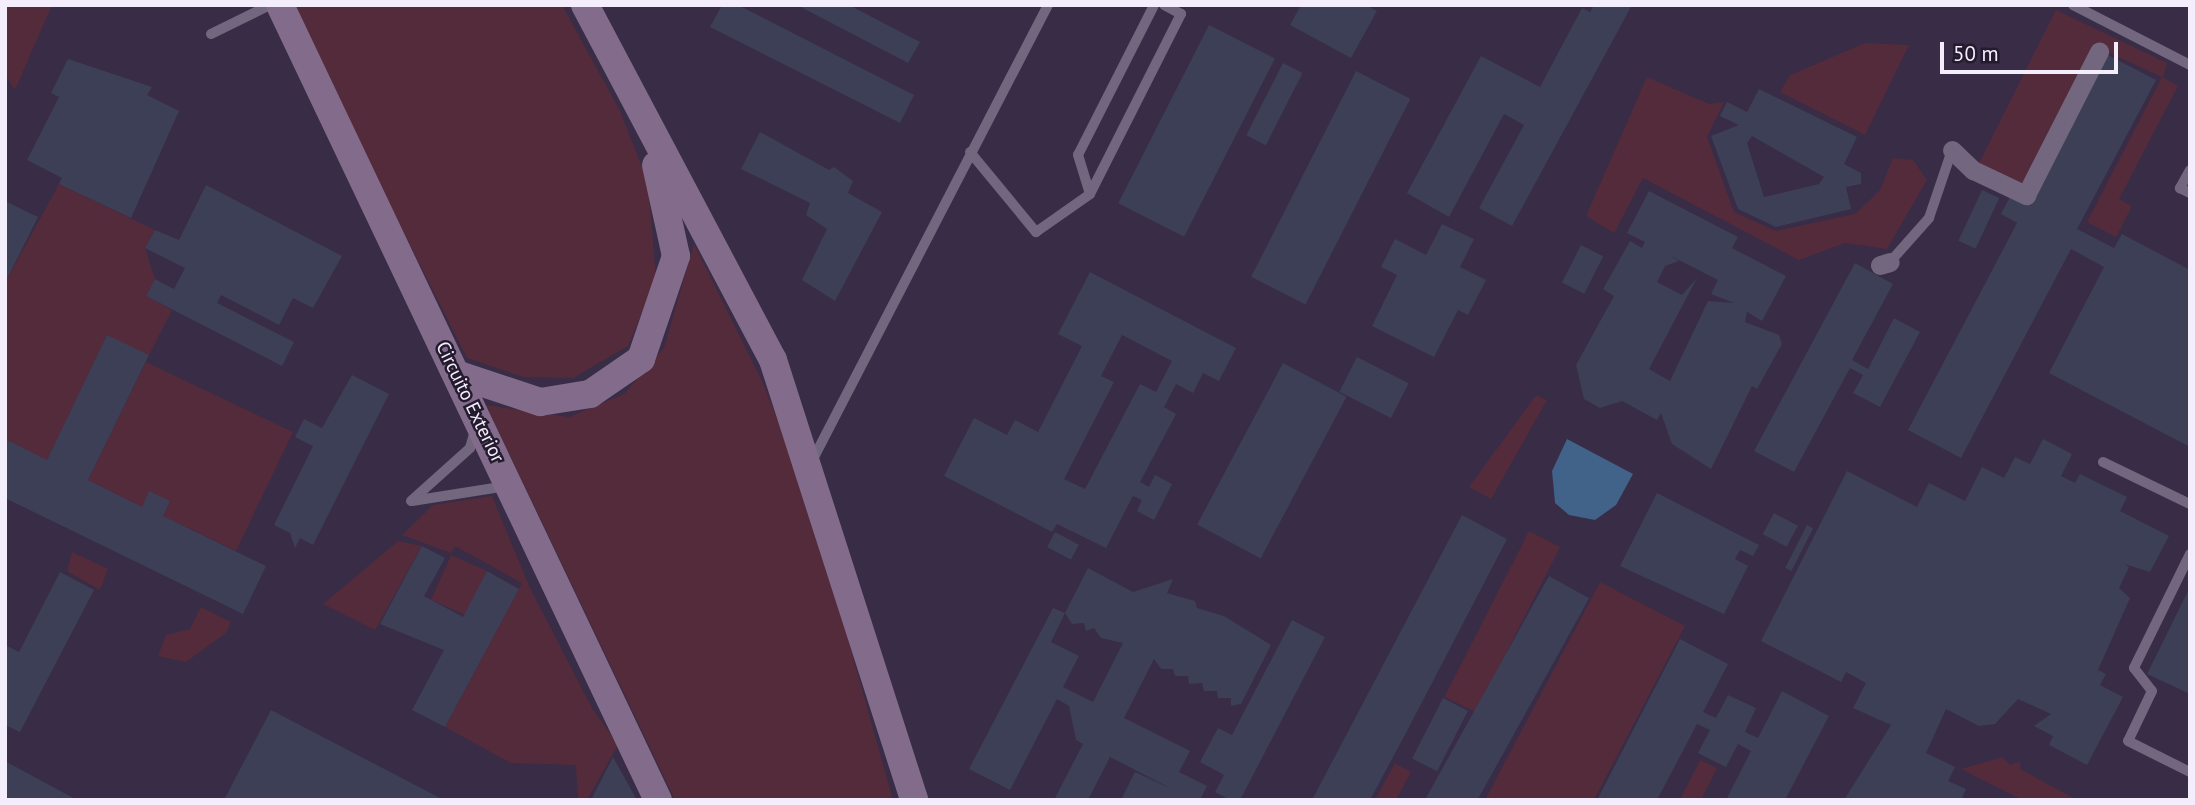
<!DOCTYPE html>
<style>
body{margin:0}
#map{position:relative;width:2195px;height:805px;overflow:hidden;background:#2e2539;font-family:"PT Sans",sans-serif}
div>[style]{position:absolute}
.built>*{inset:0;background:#382c46;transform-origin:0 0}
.green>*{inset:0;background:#542b3b;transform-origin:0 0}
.water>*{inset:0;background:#416389}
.building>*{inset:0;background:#3c3f56;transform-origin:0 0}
.lane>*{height:10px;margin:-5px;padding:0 5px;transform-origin:5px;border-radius:5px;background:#72677f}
.street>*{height:19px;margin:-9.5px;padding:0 9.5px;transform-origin:9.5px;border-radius:9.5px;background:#72677f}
.secondary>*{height:28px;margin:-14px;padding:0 14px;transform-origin:14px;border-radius:14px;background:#836c8b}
span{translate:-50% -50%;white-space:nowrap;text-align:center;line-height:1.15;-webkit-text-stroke:5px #241b2f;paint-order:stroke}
.street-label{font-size:19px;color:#f4eefc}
.frame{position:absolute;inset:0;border:7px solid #f4eefc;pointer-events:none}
.scale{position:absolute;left:1940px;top:42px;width:178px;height:32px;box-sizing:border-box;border:4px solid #f4eefc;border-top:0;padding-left:9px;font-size:21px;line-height:24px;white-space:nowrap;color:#f4eefc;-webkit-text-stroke:5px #241b2f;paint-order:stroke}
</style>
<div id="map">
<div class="built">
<div style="left:5px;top:5px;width:2185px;height:795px"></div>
</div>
<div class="green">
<div style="clip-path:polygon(5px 5px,52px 5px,15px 90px,5px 75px)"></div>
<div style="clip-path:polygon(289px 5px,562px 5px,620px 111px,648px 182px,656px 279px,628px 346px,573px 378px,523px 377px,467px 358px)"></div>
<div style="clip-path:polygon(2056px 10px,2167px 63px,2163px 77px,2178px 86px,2119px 199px,2132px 206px,2116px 237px,2087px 222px,2162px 77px,2096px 47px,2024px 191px,1977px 167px)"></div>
<div style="clip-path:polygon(1865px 43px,1909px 45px,1865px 135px,1780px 92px,1790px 75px)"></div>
<div style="clip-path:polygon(1647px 77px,1709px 104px,1724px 102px,1707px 137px,1734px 212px,1776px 231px,1855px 214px,1880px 190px,1893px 158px,1913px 160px,1927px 180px,1887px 249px,1845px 243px,1799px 260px,1643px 178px,1614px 233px,1586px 216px)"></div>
<div style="clip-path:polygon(59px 184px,155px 230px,145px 248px,155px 279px,146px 296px,172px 310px,149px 355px,107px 336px,47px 460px,5px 439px,5px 283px)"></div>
<div style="clip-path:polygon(694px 244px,763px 383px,809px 500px,893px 800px,675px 800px,486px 405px,569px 417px,624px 394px,664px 348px)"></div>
<div style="clip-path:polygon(146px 362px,293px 432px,236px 551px,163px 516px,149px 492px,142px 507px,88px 480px)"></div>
<div style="clip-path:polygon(1536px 395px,1547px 400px,1491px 499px,1469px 487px)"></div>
<div style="clip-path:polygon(492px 496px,530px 588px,592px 708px,618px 745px,587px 800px,578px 800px,576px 765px,511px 763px,445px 727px,522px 583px,455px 546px,451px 553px,402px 535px,433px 505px)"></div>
<div style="left:1529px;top:531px;width:35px;height:186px;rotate:27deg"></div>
<div style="clip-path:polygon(398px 541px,422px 546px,375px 630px,323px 604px)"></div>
<div style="clip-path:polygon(72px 552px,108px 569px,100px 590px,67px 571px)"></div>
<div style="left:451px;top:555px;width:39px;height:49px;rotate:24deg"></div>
<div style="clip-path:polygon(1600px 582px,1685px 626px,1594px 800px,1485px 800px)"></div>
<div style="clip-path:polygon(201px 607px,231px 622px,226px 633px,186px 662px,158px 656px,166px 635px,190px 629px)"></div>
<div style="clip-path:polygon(2003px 757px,2010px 765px,2020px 761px,2020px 769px,2077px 800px,2023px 800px,1961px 769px)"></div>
<div style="clip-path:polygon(1700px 760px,1717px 768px,1701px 800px,1680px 800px)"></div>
<div style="clip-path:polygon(1395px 763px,1411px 772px,1396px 800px,1375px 800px)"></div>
</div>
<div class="water">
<div style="clip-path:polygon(1567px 439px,1633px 474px,1616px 505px,1595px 520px,1569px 515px,1555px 503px,1552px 471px)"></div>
</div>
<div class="building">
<div style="clip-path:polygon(722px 5px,738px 5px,914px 95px,900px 123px,710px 27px)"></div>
<div style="clip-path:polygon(797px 5px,849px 5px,920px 42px,908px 63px)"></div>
<div style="clip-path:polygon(1301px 5px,1366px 5px,1377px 11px,1351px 58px,1290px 25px)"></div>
<div style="clip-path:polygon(1594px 5px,1632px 5px,1512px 226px,1479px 208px,1524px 125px,1504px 114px,1449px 217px,1407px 193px,1481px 56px,1540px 87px,1582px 8px,1590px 12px)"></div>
<div style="left:1209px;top:25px;width:74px;height:200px;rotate:27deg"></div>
<div style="clip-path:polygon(2106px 54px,2156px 80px,2077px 229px,2114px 248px,2122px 234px,2190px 270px,2190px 447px,2049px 373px,2104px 267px,2071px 249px,1961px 458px,1908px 430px,2017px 223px,2001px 214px,2014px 189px,2030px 198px)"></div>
<div style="clip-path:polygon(68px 59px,152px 87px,147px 95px,179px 111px,131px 218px,59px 184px,62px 178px,27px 160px,59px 97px,51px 93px)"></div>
<div style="left:1283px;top:63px;width:22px;height:81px;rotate:27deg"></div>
<div style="left:1356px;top:71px;width:61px;height:231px;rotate:27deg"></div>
<div style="clip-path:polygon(evenodd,1759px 89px,1857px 137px,1844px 164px,1861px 173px,1861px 184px,1846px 187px,1851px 209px,1776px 227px,1738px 209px,1711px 136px,1739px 125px,1720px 116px,1727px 102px,1747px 112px,1759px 89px,1752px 136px,1824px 177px,1819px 184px,1764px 197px,1747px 143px,1752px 136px)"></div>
<div style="clip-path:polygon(760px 132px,829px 170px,834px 167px,853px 181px,848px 193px,882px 212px,835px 301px,802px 280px,827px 229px,806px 215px,810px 203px,741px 169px)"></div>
<div style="clip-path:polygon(206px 185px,342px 256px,313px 308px,293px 298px,279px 325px,221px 295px,217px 303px,294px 342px,282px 366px,146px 296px,155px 279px,174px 289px,185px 268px,145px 248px,155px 230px,179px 240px)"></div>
<div style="left:1982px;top:190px;width:19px;height:56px;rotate:25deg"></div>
<div style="clip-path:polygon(evenodd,1649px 191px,1738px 237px,1732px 248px,1786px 276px,1762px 321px,1747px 312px,1745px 322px,1779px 335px,1782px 344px,1757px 389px,1752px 386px,1711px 469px,1672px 444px,1661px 413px,1657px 420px,1622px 401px,1600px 408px,1584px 399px,1576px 365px,1614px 296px,1603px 289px,1630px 241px,1642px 248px,1645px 242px,1627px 233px,1649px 191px,1671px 256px,1718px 280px,1711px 294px,1734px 303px,1708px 301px,1670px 381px,1649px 369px,1697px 278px,1682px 295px,1657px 282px,1665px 266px,1679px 261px,1671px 256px)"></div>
<div style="clip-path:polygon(5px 201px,38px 217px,5px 283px)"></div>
<div style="clip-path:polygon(1442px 224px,1474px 239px,1460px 267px,1486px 280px,1468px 315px,1458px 310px,1434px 357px,1372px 326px,1397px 275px,1381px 267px,1395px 239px,1426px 255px)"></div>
<div style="left:1581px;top:245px;width:25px;height:42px;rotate:27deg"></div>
<div style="clip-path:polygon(1855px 263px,1893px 284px,1852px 360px,1868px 369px,1894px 318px,1920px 332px,1880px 407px,1853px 393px,1863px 375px,1850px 368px,1794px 472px,1754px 451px)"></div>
<div style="clip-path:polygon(evenodd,1090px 272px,1236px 348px,1219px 381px,1203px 373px,1193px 393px,1176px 384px,1164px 407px,1176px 414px,1140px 482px,1149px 487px,1155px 475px,1172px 484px,1154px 520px,1137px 511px,1142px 500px,1133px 496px,1106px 548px,1057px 524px,1052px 532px,944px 476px,974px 418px,1007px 435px,1015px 420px,1038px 432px,1082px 346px,1058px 334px,1090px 272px,1122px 335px,1172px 361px,1156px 392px,1140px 384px,1085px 489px,1064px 479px,1114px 382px,1101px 376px,1122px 335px)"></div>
<div style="clip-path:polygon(107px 335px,149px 355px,88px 480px,142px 507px,149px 491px,170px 501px,163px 516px,266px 566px,243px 614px,5px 498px,5px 439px,47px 460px)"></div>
<div style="left:1357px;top:357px;width:58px;height:39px;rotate:27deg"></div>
<div style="left:1283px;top:363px;width:72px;height:183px;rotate:28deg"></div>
<div style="clip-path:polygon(352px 375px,389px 394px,313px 545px,300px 538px,295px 548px,290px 533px,274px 525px,313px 446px,295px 437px,304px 419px,322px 428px)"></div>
<div style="clip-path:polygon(2043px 439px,2072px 454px,2061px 476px,2075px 483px,2080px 474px,2127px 497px,2120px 511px,2169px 536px,2150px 572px,2124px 564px,2129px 567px,2119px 588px,2130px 598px,2098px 670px,2106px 674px,2100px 685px,2123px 697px,2087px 765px,2049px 745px,2053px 736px,2034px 726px,2051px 714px,2018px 699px,1995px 724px,1979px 726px,1946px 709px,1926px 753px,1955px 767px,1948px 781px,1966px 789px,1961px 800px,1844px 800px,1891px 725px,1853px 708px,1866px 683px,1846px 672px,1841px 682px,1761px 641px,1847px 471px,1917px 507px,1929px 483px,1965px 501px,1982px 467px,2004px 478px,2015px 457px,2030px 464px)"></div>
<div style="clip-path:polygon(1657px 493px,1759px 545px,1753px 556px,1740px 550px,1735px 559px,1748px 566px,1724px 614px,1620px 566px)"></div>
<div style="left:1774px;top:513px;width:27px;height:24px;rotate:28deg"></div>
<div style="clip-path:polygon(1462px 515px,1507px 539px,1407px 731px,1370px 800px,1312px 800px)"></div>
<div style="left:1807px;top:525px;width:7px;height:48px;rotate:27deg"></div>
<div style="left:1055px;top:532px;width:27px;height:17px;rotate:28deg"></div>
<div style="clip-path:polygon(422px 546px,445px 558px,424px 596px,463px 617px,487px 571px,519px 589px,445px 727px,412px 710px,444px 650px,380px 624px)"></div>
<div style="clip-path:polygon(1088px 568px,1133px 592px,1173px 579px,1167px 593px,1195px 601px,1197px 608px,1224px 616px,1271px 645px,1241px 704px,1231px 706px,1231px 698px,1218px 698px,1217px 691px,1204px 691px,1202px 683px,1189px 684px,1188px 676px,1175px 676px,1173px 669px,1161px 669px,1154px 659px,1124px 718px,1190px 751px,1179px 772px,1207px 786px,1200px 800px,1121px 800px,1135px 772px,1172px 789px,1110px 757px,1088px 800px,1054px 800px,1083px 744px,1076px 740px,1069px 706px,1057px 699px,1010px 790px,969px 769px,1053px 608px,1065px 613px,1051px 642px,1079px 656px,1063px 687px,1093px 702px,1123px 643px,1101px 638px,1094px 628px,1086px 631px,1084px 623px,1072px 624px,1065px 613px)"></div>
<div style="clip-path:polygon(60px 572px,94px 590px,20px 732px,5px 725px,5px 645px,19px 652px)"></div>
<div style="left:1549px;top:576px;width:46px;height:254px;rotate:29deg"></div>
<div style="clip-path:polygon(2190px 587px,2190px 694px,2147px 674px)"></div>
<div style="clip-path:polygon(1292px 620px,1325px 637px,1240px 800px,1230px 800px,1215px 792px,1224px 775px,1200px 762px,1218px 728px,1232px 735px)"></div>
<div style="clip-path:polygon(1680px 639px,1728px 664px,1703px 712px,1716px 718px,1728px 695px,1756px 708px,1745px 732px,1758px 738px,1782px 691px,1829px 716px,1785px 800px,1726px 800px,1751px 751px,1738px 744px,1726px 767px,1698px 753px,1710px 730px,1697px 724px,1657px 800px,1597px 800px)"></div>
<div style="left:1443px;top:698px;width:28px;height:68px;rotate:27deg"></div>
<div style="clip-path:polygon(271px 710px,444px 800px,224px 800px)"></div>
<div style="clip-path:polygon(613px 757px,637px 800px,591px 800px)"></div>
<div style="clip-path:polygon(5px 761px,77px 800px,5px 800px)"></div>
</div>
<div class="lane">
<div style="left:2073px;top:5px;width:131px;rotate:27.1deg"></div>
<div style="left:211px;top:34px;width:66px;rotate:-26.2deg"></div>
<div style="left:970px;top:152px;width:104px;rotate:50.5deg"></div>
<div style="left:1036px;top:232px;width:66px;rotate:-35.1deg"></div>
<div style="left:1090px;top:194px;width:202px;rotate:-63.2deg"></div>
<div style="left:1181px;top:14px;width:19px;rotate:-152deg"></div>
<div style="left:2190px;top:170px;width:21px;rotate:119deg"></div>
<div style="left:2180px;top:188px;width:11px;rotate:27deg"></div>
<div style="left:1090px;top:194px;width:41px;rotate:-107.1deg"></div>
<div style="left:1078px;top:155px;width:168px;rotate:-63.1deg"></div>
<div style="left:1890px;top:262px;width:59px;rotate:-48.4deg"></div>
<div style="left:1929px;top:218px;width:72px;rotate:-71.3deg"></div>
<div style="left:2103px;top:462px;width:97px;rotate:25.8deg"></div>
<div style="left:811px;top:463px;width:516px;rotate:-62.64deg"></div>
<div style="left:411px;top:501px;width:79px;rotate:-41.9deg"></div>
<div style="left:470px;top:448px;width:18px;rotate:-74deg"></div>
<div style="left:412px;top:501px;width:96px;rotate:-9deg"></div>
<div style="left:2190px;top:554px;width:127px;rotate:116.2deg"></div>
<div style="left:2134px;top:668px;width:29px;rotate:52deg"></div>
<div style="left:2152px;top:691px;width:55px;rotate:115.6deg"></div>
<div style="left:2128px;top:741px;width:69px;rotate:26.6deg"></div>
</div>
<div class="street">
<div style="left:1952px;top:150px;width:29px;rotate:44deg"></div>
<div style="left:1973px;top:170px;width:59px;rotate:25.3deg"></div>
<div style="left:2026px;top:195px;width:161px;rotate:-63deg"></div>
<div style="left:1880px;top:265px;width:10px;rotate:-17deg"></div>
</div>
<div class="secondary">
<div style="left:280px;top:5px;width:880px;rotate:64.57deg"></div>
<div style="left:585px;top:5px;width:402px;rotate:62.1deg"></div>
<div style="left:773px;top:360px;width:462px;rotate:72.2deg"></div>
<div style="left:456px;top:374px;width:89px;rotate:18.4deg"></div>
<div style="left:540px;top:402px;width:51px;rotate:-9.1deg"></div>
<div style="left:590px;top:394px;width:62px;rotate:-34.5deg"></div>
<div style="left:641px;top:359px;width:109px;rotate:-71.2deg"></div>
<div style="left:676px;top:256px;width:93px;rotate:-102.4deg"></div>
</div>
<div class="street-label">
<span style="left:470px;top:402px;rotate:64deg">Circuito Exterior</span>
</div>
<div class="frame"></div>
<div class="scale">50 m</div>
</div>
